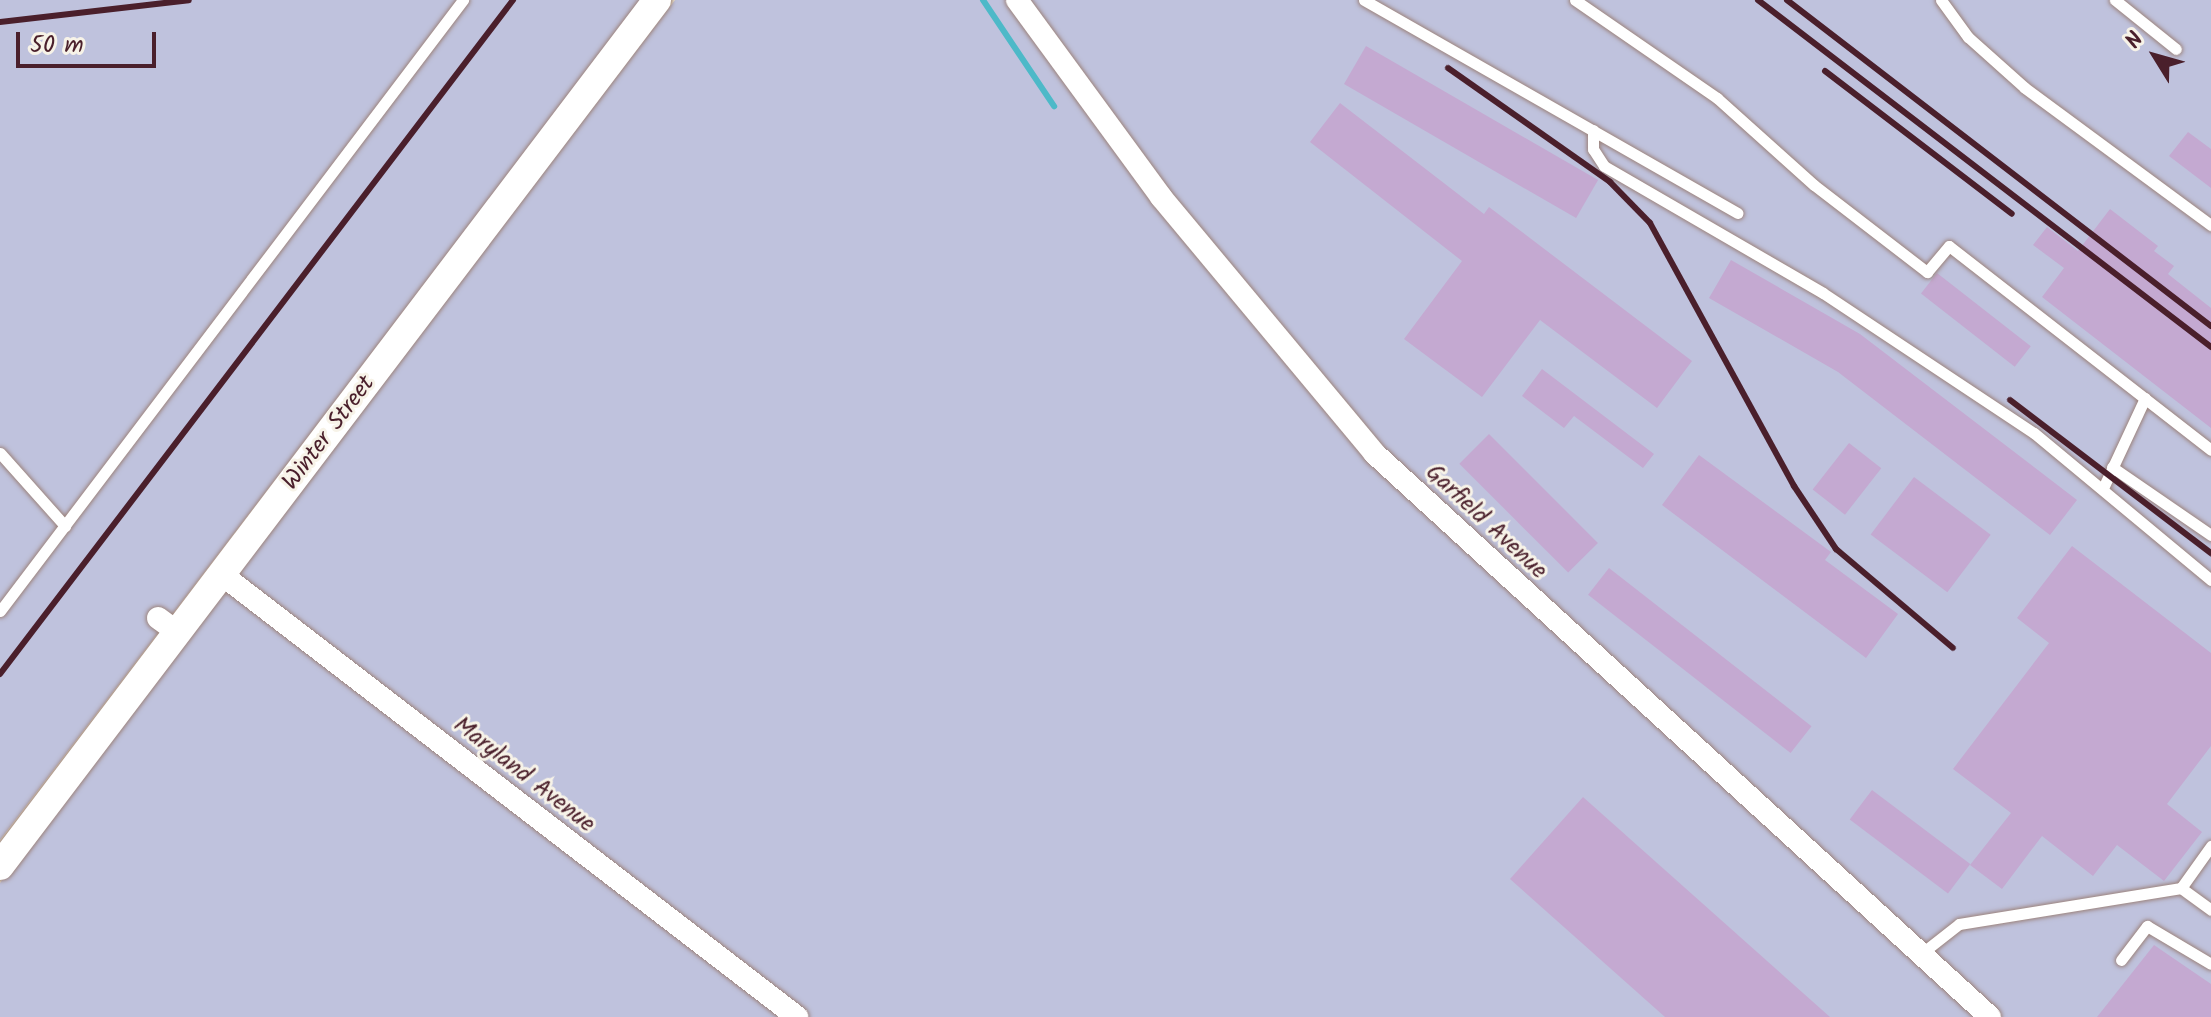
<!DOCTYPE html>
<style>
body{margin:0}
#map{position:relative;width:2211px;height:1017px;overflow:hidden;background:#efe7ce;font-family:Kalam,sans-serif}
div>[style]{position:absolute}
.industrial>*{inset:0;background:#bfc2dd}
.stream>*{height:6px;margin:-3px;padding:0 3px;transform-origin:3px;border-radius:3px;background:#4db9c8}
.building>*{inset:0;background:#c4a9d1;transform-origin:0 0}
.roads{filter:drop-shadow(0 0 2px #9c837c) drop-shadow(0 0 2px #9c837c)}
.service>*{height:11px;margin:-5.5px;padding:0 5.5px;transform-origin:5.5px;border-radius:5.5px;background:#fff}
.minor>*{height:22px;margin:-11px;padding:0 11px;transform-origin:11px;border-radius:11px;background:#fff}
.tertiary>*{height:28px;margin:-14px;padding:0 14px;transform-origin:14px;border-radius:14px;background:#fff}
.rail>*{height:6px;margin:-3px;padding:0 3px;transform-origin:3px;border-radius:3px;background:#4a1f2b}
span{translate:-50% -50%;white-space:nowrap;text-align:center;line-height:1.15;-webkit-text-stroke:6px #f7f3e8;paint-order:stroke}
.street-label{font-size:24px;color:#4a1f2b}
.north{position:absolute;left:2115px;top:16px;width:80px;height:80px;-webkit-text-stroke:6px #f7f3e8;paint-order:stroke;rotate:307deg;font-size:22px;font-weight:700;line-height:32px;text-align:center;color:#4a1f2b}
.north::after{content:'';display:block;margin:auto;width:28px;height:36px;background:#4a1f2b;clip-path:polygon(50% 0,100% 100%,50% 72%,0 100%)}
.scale{position:absolute;left:16px;top:32px;width:140px;height:36px;box-sizing:border-box;border:4px solid #4a1f2b;border-top:0;padding-left:10px;font-size:24px;line-height:28px;white-space:nowrap;color:#4a1f2b;-webkit-text-stroke:6px #f7f3e8;paint-order:stroke}
</style>
<div id="map">
<div class="industrial">
<div style="clip-path:polygon(0 0,641px 0,0 840px)"></div>
<div style="clip-path:polygon(675px 0,2211px 0,2211px 1017px,0 1017px,0 883px)"></div>
</div>
<div class="stream">
<div style="left:983px;top:0;width:128px;rotate:56.2deg"></div>
</div>
<div class="building">
<div style="left:1366px;top:46px;width:268px;height:44px;rotate:30deg"></div>
<div style="clip-path:polygon(1340px 103px,1484px 214px,1489px 207px,1692px 361px,1657px 408px,1540px 320px,1482px 397px,1404px 339px,1462px 261px,1310px 142px)"></div>
<div style="clip-path:polygon(2188px 132px,2211px 149px,2211px 188px,2169px 156px)"></div>
<div style="clip-path:polygon(2110px 209px,2158px 246px,2154px 251px,2174px 266px,2168px 274px,2211px 308px,2211px 428px,2042px 297px,2064px 268px,2033px 245px,2047px 227px,2078px 251px)"></div>
<div style="clip-path:polygon(1731px 260px,1860px 334px,2077px 500px,2050px 535px,1838px 372px,1709px 298px)"></div>
<div style="left:1937px;top:273px;width:119px;height:26px;rotate:38deg"></div>
<div style="clip-path:polygon(1542px 369px,1654px 454px,1643px 468px,1574px 416px,1564px 428px,1522px 396px)"></div>
<div style="left:1489px;top:434px;width:154px;height:42px;rotate:45deg"></div>
<div style="left:1849px;top:443px;width:41px;height:59px;rotate:38deg"></div>
<div style="clip-path:polygon(1699px 455px,1831px 552px,1825px 560px,1898px 614px,1866px 658px,1662px 505px)"></div>
<div style="left:1914px;top:477px;width:96px;height:72px;rotate:37deg"></div>
<div style="clip-path:polygon(2072px 546px,2211px 653px,2211px 746px,2167px 804px,2202px 832px,2164px 881px,2117px 845px,2093px 876px,2042px 836px,2002px 889px,1970px 865px,2011px 813px,1953px 769px,2049px 643px,2017px 618px)"></div>
<div style="left:1609px;top:568px;width:257px;height:34px;rotate:38deg"></div>
<div style="left:1872px;top:790px;width:123px;height:37px;rotate:37deg"></div>
<div style="clip-path:polygon(1583px 797px,1830px 1017px,1665px 1017px,1510px 879px)"></div>
<div style="clip-path:polygon(2154px 945px,2211px 984px,2211px 1017px,2097px 1017px)"></div>
</div>
<div class="roads">
<div class="service">
<div style="left:1364px;top:0;width:430px;rotate:29.7deg"></div>
<div style="left:1575px;top:0;width:173px;rotate:34.6deg"></div>
<div style="left:1717px;top:98px;width:130px;rotate:41.9deg"></div>
<div style="left:1814px;top:185px;width:143px;rotate:37.6deg"></div>
<div style="left:1927px;top:272px;width:34px;rotate:-50deg"></div>
<div style="left:1949px;top:246px;width:332px;rotate:37.9deg"></div>
<div style="left:1941px;top:0;width:46px;rotate:53.9deg"></div>
<div style="left:1968px;top:37px;width:76px;rotate:41.8deg"></div>
<div style="left:2025px;top:88px;width:231px;rotate:36.4deg"></div>
<div style="left:2115px;top:0;width:78px;rotate:38.8deg"></div>
<div style="left:1593px;top:130px;width:19px;rotate:90deg"></div>
<div style="left:1593px;top:149px;width:20px;rotate:57deg"></div>
<div style="left:1604px;top:166px;width:253px;rotate:30.1deg"></div>
<div style="left:1823px;top:293px;width:253px;rotate:33.6deg"></div>
<div style="left:2034px;top:433px;width:230px;rotate:39.7deg"></div>
<div style="left:0;top:453px;width:98px;rotate:48.3deg"></div>
<div style="left:2112px;top:467px;width:120px;rotate:34.5deg"></div>
<div style="left:2104px;top:486px;width:97px;rotate:-65deg"></div>
<div style="left:0;top:611px;width:767px;rotate:-52.85deg"></div>
<div style="left:2181px;top:888px;width:37px;rotate:36deg"></div>
<div style="left:1922px;top:953px;width:47px;rotate:-38.1deg"></div>
<div style="left:1959px;top:924px;width:225px;rotate:-9.2deg"></div>
<div style="left:2181px;top:888px;width:52px;rotate:-54.5deg"></div>
<div style="left:2121px;top:960px;width:43px;rotate:-52.6deg"></div>
<div style="left:2147px;top:926px;width:74px;rotate:30.7deg"></div>
</div>
<div class="minor">
<div style="left:1017px;top:0;width:244px;rotate:53.8deg"></div>
<div style="left:1161px;top:197px;width:333px;rotate:50.2deg"></div>
<div style="left:1374px;top:453px;width:835px;rotate:42.48deg"></div>
<div style="left:221px;top:574px;width:727px;rotate:37.56deg"></div>
<div style="left:158px;top:618px;width:24px;rotate:36deg"></div>
</div>
<div class="tertiary">
<div style="left:0;top:866px;width:1087px;rotate:-52.81deg"></div>
</div>
</div>
<div class="rail">
<div style="left:1758px;top:0;width:571px;rotate:37.45deg"></div>
<div style="left:1787px;top:0;width:535px;rotate:37.56deg"></div>
<div style="left:0;top:22px;width:190px;rotate:-6.6deg"></div>
<div style="left:1448px;top:68px;width:198px;rotate:35.1deg"></div>
<div style="left:1610px;top:182px;width:57px;rotate:45.7deg"></div>
<div style="left:1650px;top:223px;width:300px;rotate:61.3deg"></div>
<div style="left:1794px;top:486px;width:76px;rotate:56.3deg"></div>
<div style="left:1836px;top:549px;width:153px;rotate:40.2deg"></div>
<div style="left:1825px;top:71px;width:235px;rotate:37.4deg"></div>
<div style="left:2010px;top:400px;width:253px;rotate:37.3deg"></div>
<div style="left:0;top:674px;width:847px;rotate:-52.72deg"></div>
</div>
<div class="street-label">
<span style="left:329px;top:433px;rotate:-53deg">Winter Street</span>
<span style="left:1486px;top:522px;rotate:43deg">Garfield Avenue</span>
<span style="left:524px;top:775px;rotate:38deg">Maryland Avenue</span>
</div>
<div class="north">N</div>
<div class="scale">50 m</div>
</div>
